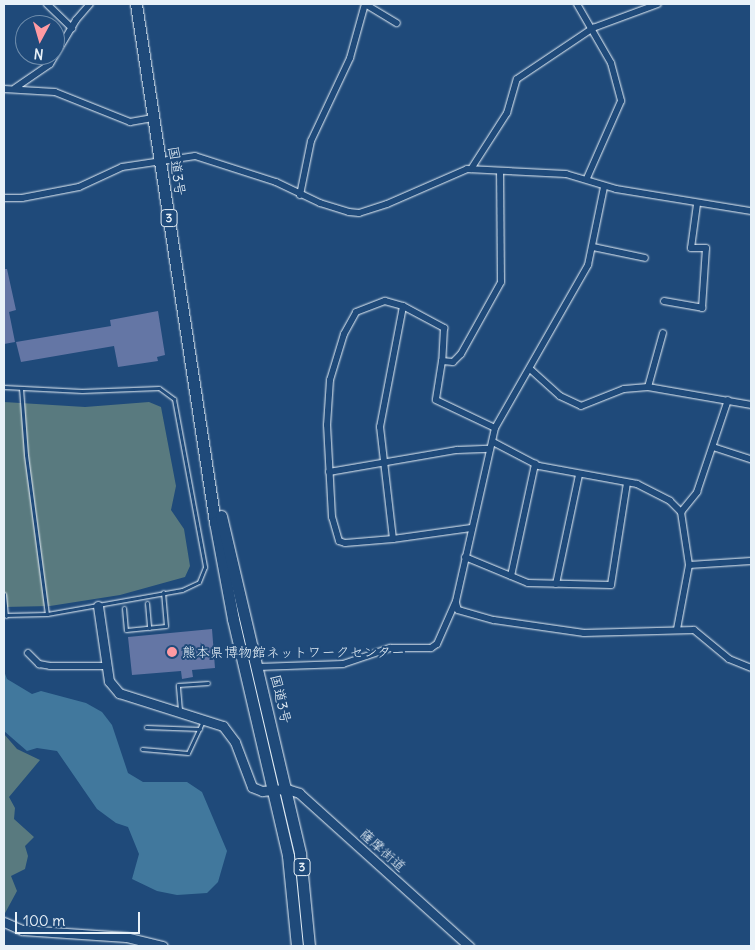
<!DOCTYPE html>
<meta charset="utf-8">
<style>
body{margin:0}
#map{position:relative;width:755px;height:950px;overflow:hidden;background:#1f4a7a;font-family:Delius,"Klee One",sans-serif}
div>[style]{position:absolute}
.green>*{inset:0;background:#597a7f}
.water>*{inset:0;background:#41789d}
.building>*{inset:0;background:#6476a5}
.roads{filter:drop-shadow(0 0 1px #e8f1f8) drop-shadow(0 0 1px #e8f1f8)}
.lane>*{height:3px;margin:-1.5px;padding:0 1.5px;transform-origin:1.5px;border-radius:1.5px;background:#1f4a7a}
.street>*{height:6px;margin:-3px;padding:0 3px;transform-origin:3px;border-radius:3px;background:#1f4a7a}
.secondary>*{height:9px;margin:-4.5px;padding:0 4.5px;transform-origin:4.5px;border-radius:4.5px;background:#1f4a7a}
.highway>*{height:11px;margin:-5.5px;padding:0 5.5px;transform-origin:5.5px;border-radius:5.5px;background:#1f4a7a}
.dots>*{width:14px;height:14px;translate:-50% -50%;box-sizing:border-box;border:2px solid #1f4a7a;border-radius:50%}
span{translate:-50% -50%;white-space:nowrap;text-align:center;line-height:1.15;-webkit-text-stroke:4px #1f4a7a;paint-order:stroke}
.shield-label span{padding:1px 4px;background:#1f4a7a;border:1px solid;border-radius:4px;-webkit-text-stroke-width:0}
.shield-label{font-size:12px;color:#e8f1f8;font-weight:700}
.street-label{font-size:14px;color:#e8f1f8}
.poi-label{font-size:14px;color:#e8f1f8}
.left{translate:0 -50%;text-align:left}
.frame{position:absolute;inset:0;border:5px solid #e8f1f8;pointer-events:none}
.north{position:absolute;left:15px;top:15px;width:50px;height:50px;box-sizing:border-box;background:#1f4a7a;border:1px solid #6f8dac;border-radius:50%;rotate:186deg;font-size:14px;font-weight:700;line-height:20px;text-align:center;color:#e8f1f8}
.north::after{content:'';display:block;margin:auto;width:18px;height:22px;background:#ff9aa2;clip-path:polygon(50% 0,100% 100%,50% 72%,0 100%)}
.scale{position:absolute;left:15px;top:912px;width:125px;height:22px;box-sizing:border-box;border:2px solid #e8f1f8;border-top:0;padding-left:6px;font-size:15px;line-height:18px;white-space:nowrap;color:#e8f1f8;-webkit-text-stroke:4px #1f4a7a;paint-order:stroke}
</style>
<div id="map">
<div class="green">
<div style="clip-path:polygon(4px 402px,85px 407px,149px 402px,161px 407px,176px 486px,171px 510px,184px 529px,190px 566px,185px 577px,120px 595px,50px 606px,4px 607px)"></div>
<div style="clip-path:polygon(4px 734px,17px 749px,40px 760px,9px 797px,15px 808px,14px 819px,34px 837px,25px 846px,28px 856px,25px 869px,11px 876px,17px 891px,4px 915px)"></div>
</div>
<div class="water">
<div style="clip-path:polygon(4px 671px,7px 679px,32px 694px,41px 691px,86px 703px,102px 712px,112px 725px,128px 773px,143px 782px,187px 782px,202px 792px,227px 851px,218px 882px,207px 893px,177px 895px,157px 891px,132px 879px,139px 854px,128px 827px,116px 823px,97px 809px,57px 751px,37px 748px,27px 751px,4px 731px)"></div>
</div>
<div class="building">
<div style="clip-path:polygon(4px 269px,7px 269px,16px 310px,9px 312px,15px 342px,4px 344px)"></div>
<div style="clip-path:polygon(158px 311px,165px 355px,157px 357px,158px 361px,118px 367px,114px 346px,21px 362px,16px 342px,111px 326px,110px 320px)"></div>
<div style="clip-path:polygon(212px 629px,215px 668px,192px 670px,193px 677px,182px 679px,181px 671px,132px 675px,128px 637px)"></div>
</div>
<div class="roads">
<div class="lane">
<div style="left:4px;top:387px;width:78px;rotate:2.9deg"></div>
<div style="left:82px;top:391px;width:77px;rotate:-2.2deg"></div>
<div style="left:159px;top:388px;width:19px;rotate:36deg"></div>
<div style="left:174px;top:399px;width:171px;rotate:79.5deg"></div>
<div style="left:205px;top:567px;width:16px;rotate:112deg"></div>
<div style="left:199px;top:582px;width:19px;rotate:155deg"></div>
<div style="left:182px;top:590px;width:137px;rotate:169.9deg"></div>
<div style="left:47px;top:614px;width:43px;rotate:178.7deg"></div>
<div style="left:21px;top:388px;width:67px;rotate:85.7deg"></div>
<div style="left:26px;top:455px;width:160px;rotate:82.5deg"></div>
<div style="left:4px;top:594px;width:22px;rotate:85deg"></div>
<div style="left:147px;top:603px;width:25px;rotate:85deg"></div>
<div style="left:124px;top:608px;width:22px;rotate:85deg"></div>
<div style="left:126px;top:630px;width:40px;rotate:-5.7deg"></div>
<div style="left:166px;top:626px;width:34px;rotate:-95deg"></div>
<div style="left:180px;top:710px;width:25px;rotate:-95deg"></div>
<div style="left:178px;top:685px;width:30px;rotate:-4deg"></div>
<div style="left:146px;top:727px;width:54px;rotate:2.1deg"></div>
<div style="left:142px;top:749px;width:46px;rotate:5deg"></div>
<div style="left:188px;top:753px;width:35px;rotate:-65deg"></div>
</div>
<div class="street">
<div style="left:47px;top:4px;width:35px;rotate:44deg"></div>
<div style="left:365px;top:4px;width:37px;rotate:31deg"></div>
<div style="left:577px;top:4px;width:68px;rotate:60deg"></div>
<div style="left:611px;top:63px;width:39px;rotate:75deg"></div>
<div style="left:621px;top:101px;width:84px;rotate:113.8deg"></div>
<div style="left:15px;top:88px;width:42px;rotate:-34.4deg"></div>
<div style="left:50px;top:64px;width:51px;rotate:-59.4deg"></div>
<div style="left:76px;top:20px;width:21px;rotate:-49deg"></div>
<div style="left:4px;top:89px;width:51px;rotate:3.4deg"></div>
<div style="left:55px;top:92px;width:81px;rotate:21.8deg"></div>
<div style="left:130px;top:122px;width:23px;rotate:-10deg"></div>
<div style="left:471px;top:169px;width:67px;rotate:-57.3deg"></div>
<div style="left:507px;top:113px;width:35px;rotate:-74deg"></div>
<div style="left:517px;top:79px;width:92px;rotate:-33.9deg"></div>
<div style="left:593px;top:28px;width:69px;rotate:-20.3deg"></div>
<div style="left:300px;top:195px;width:55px;rotate:-78.5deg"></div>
<div style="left:311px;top:141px;width:92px;rotate:-64.8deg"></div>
<div style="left:350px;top:58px;width:56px;rotate:-74.5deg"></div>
<div style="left:4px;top:198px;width:18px"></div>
<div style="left:22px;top:198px;width:58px;rotate:-10.9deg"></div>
<div style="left:79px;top:187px;width:47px;rotate:-24.9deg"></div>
<div style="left:122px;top:167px;width:74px;rotate:-8.6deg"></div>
<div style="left:195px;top:156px;width:85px;rotate:17.8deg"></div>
<div style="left:276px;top:182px;width:49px;rotate:25.5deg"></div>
<div style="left:320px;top:203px;width:30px;rotate:17deg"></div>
<div style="left:349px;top:212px;width:10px;rotate:6deg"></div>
<div style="left:359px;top:213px;width:29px;rotate:-18deg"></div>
<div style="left:387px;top:204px;width:87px;rotate:-23.6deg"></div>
<div style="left:467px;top:169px;width:99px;rotate:2.9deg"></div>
<div style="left:566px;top:174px;width:52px;rotate:16.7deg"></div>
<div style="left:616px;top:189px;width:137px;rotate:9.3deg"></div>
<div style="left:593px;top:247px;width:53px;rotate:11.9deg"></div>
<div style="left:664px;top:301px;width:39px;rotate:10deg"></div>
<div style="left:702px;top:308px;width:60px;rotate:-86.2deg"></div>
<div style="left:706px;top:248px;width:15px;rotate:180deg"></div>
<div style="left:691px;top:248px;width:44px;rotate:-82.2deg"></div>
<div style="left:442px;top:361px;width:39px;rotate:99deg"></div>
<div style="left:436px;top:400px;width:65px;rotate:25.4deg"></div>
<div style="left:530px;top:369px;width:40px;rotate:42deg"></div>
<div style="left:560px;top:396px;width:23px;rotate:25deg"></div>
<div style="left:581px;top:406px;width:46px;rotate:-21.6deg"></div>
<div style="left:624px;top:389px;width:24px;rotate:-5deg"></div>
<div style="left:648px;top:387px;width:105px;rotate:9.9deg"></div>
<div style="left:648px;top:387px;width:56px;rotate:-74.5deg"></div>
<div style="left:493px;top:442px;width:52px;rotate:27.6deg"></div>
<div style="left:539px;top:466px;width:100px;rotate:10.4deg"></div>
<div style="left:637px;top:484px;width:37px;rotate:27deg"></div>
<div style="left:670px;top:501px;width:16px;rotate:45deg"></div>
<div style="left:681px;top:512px;width:54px;rotate:81.4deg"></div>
<div style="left:689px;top:565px;width:65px;rotate:100.6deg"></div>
<div style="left:713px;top:447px;width:40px;rotate:18deg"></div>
<div style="left:329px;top:472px;width:130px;rotate:-9.8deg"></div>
<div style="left:457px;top:450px;width:33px;rotate:-2deg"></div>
<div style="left:681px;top:512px;width:26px;rotate:-51deg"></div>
<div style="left:697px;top:492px;width:97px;rotate:-71.4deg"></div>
<div style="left:471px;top:528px;width:79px;rotate:172deg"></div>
<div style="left:393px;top:539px;width:48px;rotate:175.2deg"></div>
<div style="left:345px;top:543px;width:6px;rotate:-162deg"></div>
<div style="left:339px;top:541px;width:25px;rotate:-106deg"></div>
<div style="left:332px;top:517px;width:92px;rotate:-93.1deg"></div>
<div style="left:327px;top:425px;width:45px;rotate:-86.2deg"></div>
<div style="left:330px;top:380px;width:48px;rotate:-73.1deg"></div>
<div style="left:344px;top:334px;width:25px;rotate:-61deg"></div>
<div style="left:356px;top:312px;width:31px;rotate:-21deg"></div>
<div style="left:385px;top:301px;width:19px;rotate:16deg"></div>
<div style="left:403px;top:306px;width:47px;rotate:28.2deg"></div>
<div style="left:444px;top:328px;width:33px;rotate:93deg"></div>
<div style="left:442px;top:361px;width:11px;rotate:5deg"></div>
<div style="left:453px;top:362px;width:11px;rotate:-45deg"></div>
<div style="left:461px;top:354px;width:82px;rotate:-60.9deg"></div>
<div style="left:501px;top:282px;width:111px;rotate:-90.5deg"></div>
<div style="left:393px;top:539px;width:113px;rotate:-96.6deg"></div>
<div style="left:380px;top:427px;width:123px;rotate:-79.2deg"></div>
<div style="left:465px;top:557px;width:68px;rotate:22.4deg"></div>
<div style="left:528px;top:583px;width:83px;rotate:1.4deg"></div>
<div style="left:611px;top:585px;width:103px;rotate:-81.1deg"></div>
<div style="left:689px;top:565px;width:62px;rotate:-3.7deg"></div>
<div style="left:511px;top:576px;width:115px;rotate:-77.9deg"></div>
<div style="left:556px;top:584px;width:111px;rotate:-78.1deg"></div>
<div style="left:456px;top:603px;width:7px;rotate:74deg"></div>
<div style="left:458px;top:610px;width:37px;rotate:16deg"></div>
<div style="left:494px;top:620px;width:91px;rotate:8.2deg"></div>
<div style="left:584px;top:633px;width:110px;rotate:-1.6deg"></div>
<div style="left:694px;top:630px;width:45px;rotate:39.6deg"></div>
<div style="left:729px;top:659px;width:24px;rotate:22deg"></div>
<div style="left:28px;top:653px;width:16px;rotate:45deg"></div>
<div style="left:39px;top:664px;width:11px;rotate:10deg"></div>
<div style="left:50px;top:666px;width:57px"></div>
<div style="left:258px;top:667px;width:85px;rotate:-2deg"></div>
<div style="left:343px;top:664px;width:50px;rotate:-18.8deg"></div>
<div style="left:390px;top:648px;width:41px"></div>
<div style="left:431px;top:648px;width:7px;rotate:-34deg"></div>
<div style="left:437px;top:644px;width:47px;rotate:-66.2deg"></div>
<div style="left:456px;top:601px;width:177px;rotate:-77.3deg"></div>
<div style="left:495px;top:428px;width:188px;rotate:-60.3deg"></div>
<div style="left:588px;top:265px;width:80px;rotate:-78.4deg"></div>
</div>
<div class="secondary">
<div style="left:98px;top:606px;width:76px;rotate:81.7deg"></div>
<div style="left:109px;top:681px;width:16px;rotate:50deg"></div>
<div style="left:119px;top:693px;width:109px;rotate:17.6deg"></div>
<div style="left:223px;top:726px;width:20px;rotate:53deg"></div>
<div style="left:235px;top:742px;width:48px;rotate:69.3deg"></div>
<div style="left:252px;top:787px;width:11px;rotate:22deg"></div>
<div style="left:262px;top:791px;width:25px;rotate:-5deg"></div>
<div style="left:287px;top:789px;width:13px;rotate:18deg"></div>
<div style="left:299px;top:793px;width:229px;rotate:42deg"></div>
<div style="left:4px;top:922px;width:20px;rotate:24deg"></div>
<div style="left:22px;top:930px;width:104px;rotate:3.9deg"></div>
<div style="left:126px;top:937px;width:38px;rotate:14deg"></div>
</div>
<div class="highway">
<div style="left:136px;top:4px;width:524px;rotate:81.33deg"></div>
<div style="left:215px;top:522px;width:99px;rotate:79.5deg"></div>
<div style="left:233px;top:619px;width:243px;rotate:76.9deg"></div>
<div style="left:288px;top:856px;width:90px;rotate:84.3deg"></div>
<div style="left:221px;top:516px;width:347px;rotate:76.8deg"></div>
<div style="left:300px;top:854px;width:92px;rotate:84.4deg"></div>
</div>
</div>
<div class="dots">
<div style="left:172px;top:652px;background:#ff9aa2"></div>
</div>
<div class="shield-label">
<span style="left:169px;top:218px">3</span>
<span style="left:302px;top:867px">3</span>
</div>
<div class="street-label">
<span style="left:177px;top:171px;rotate:81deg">国道3号</span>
<span style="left:281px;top:699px;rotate:77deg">国道3号</span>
<span style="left:383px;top:850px;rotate:42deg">薩摩街道</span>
</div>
<div class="poi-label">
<span class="left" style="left:182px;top:652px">熊本県博物館ネットワークセンター</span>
</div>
<div class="frame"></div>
<div class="north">N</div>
<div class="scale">100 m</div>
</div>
